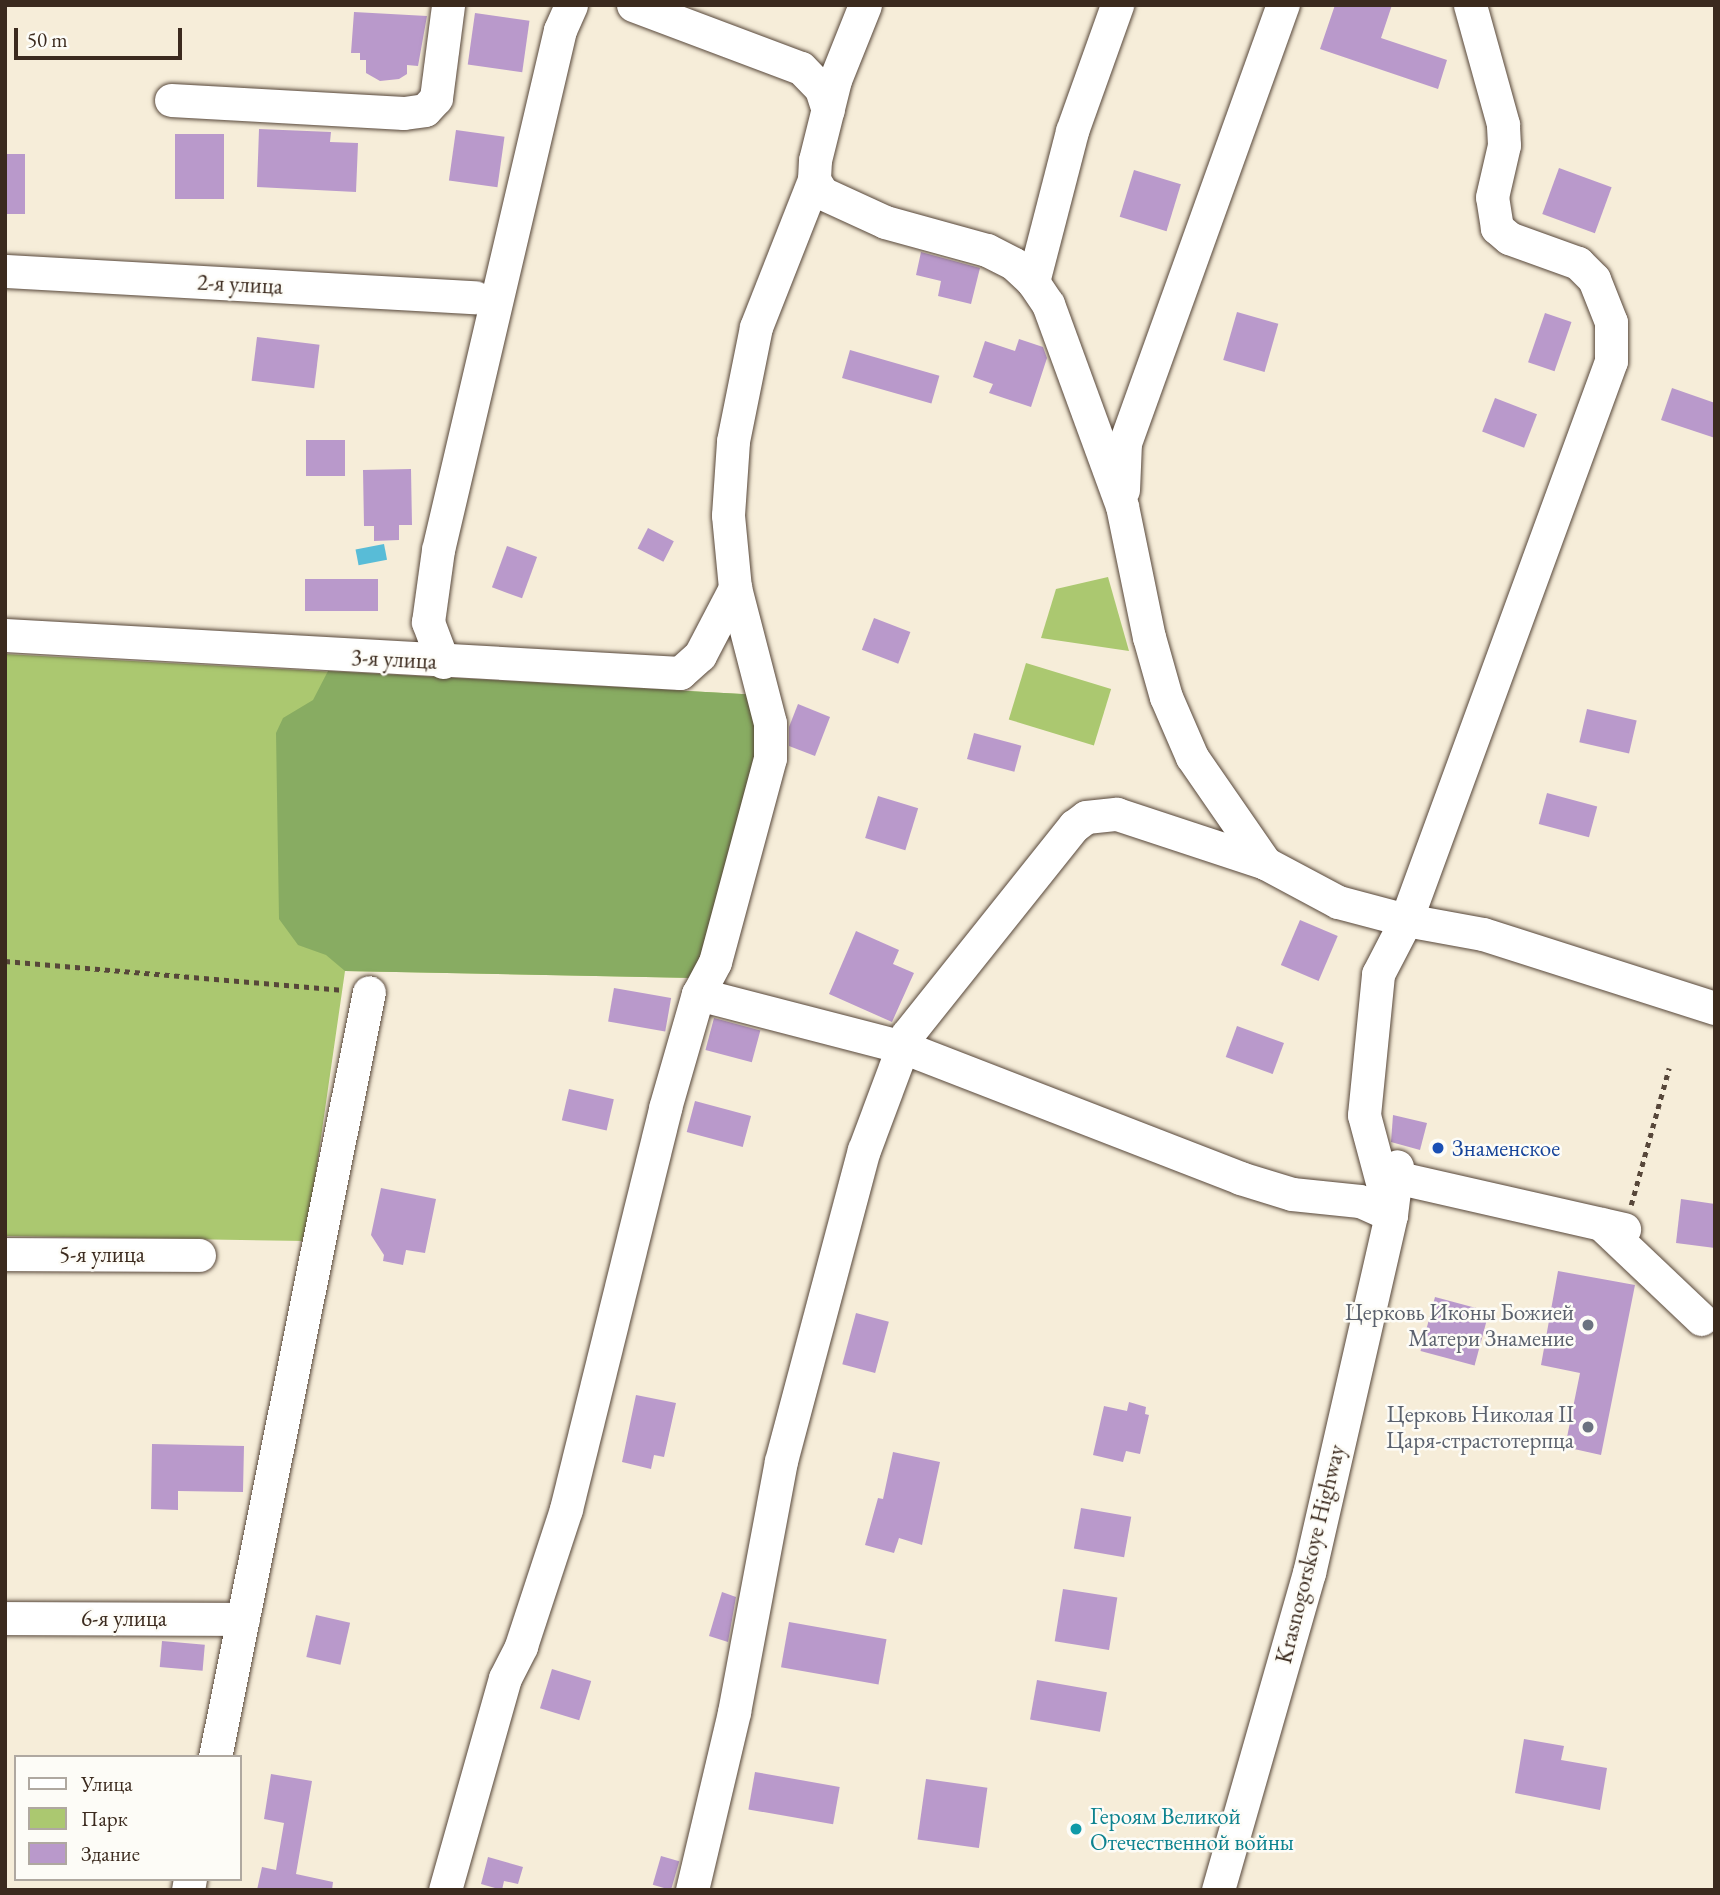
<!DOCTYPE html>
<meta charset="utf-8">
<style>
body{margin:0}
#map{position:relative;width:1720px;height:1895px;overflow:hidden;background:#f6edd9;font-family:"EB Garamond",serif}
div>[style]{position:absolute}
.green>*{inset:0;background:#abc870;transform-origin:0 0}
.forest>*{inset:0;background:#88ac62}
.water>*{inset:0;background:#58bcd7;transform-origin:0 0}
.building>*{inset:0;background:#b999cb;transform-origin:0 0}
.path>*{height:4.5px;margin-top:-2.25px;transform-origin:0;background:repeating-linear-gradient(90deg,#57473a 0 5px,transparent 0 10px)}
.roads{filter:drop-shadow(0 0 2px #57473a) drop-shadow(0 0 2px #57473a)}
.minor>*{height:33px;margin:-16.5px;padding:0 16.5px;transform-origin:16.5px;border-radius:16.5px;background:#fff}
.dots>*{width:19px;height:19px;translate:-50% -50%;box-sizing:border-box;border:4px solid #fdfcf7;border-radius:50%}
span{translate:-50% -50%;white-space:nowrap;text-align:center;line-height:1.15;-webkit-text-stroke:5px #fdfcf7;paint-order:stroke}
.street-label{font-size:23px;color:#3b2a1e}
.transit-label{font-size:23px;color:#164399}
.left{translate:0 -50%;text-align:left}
.worship-label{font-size:23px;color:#5b616d}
.right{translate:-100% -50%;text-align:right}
.culture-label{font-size:23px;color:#0d838f}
.frame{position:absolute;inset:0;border:7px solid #3b2a1e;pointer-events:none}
.legend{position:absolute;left:14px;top:1755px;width:228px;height:126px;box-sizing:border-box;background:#fdfcf7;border:2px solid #afa8a0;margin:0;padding:9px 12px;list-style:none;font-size:21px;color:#3b2a1e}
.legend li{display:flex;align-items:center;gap:14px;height:35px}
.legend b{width:35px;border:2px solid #afa8a0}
.scale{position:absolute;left:14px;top:28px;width:168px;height:32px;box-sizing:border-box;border:4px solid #3b2a1e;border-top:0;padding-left:9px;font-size:21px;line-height:24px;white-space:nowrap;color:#3b2a1e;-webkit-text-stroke:5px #fdfcf7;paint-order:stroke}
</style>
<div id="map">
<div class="green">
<div style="clip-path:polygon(1108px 577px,1129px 651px,1041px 638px,1056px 589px)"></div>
<div style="clip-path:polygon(5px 654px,760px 695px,695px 978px,345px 971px,306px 1241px,5px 1236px)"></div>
<div style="left:1026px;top:663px;width:89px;height:59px;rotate:17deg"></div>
</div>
<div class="forest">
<div style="clip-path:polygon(328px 671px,760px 695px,754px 780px,695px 978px,345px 971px,326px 955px,298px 945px,279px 919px,276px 733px,283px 718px,313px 700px)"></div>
</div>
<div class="water">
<div style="left:384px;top:544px;width:16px;height:29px;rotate:79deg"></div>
</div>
<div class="building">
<div style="clip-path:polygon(1335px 5px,1392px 5px,1381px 38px,1447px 60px,1438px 89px,1320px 49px)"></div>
<div style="clip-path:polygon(354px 12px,427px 16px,418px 66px,407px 65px,407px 74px,399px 79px,380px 81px,366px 73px,366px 60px,360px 60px,360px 53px,351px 53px)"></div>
<div style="left:475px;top:13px;width:55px;height:52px;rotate:8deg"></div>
<div style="clip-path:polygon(259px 129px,331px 132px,330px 142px,358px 143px,356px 192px,257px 187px)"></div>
<div style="left:456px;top:130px;width:49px;height:51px;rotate:8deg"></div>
<div style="left:175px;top:134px;width:49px;height:65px"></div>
<div style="left:5px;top:154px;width:20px;height:60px"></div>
<div style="left:1559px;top:168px;width:56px;height:49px;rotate:20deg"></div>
<div style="left:1134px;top:170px;width:49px;height:49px;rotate:17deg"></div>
<div style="clip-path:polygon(921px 252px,980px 268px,971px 304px,938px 296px,941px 281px,916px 275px)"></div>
<div style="left:1237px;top:312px;width:43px;height:50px;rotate:16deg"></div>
<div style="left:1545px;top:313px;width:28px;height:52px;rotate:19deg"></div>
<div style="left:257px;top:337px;width:63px;height:44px;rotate:7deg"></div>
<div style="clip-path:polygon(1019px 339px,1043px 347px,1047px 358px,1031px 407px,989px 393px,993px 384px,973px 377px,985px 341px,1015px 351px)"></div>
<div style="left:850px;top:350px;width:93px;height:29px;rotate:16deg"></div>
<div style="clip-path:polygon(1672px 388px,1715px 403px,1715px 438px,1661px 420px)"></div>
<div style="left:1495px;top:398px;width:45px;height:36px;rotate:21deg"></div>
<div style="left:306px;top:440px;width:39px;height:36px"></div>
<div style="clip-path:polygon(411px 469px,412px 525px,399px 525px,399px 540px,374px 541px,374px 526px,364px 526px,363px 470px)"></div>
<div style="left:648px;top:528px;width:29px;height:23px;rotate:27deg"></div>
<div style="left:507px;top:546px;width:32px;height:44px;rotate:20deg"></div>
<div style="left:378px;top:579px;width:32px;height:73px;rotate:90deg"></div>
<div style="left:874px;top:618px;width:39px;height:34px;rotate:21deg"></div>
<div style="clip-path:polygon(798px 704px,830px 717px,815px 756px,789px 746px,789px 727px)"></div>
<div style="left:1587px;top:709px;width:51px;height:34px;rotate:13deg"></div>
<div style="left:974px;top:733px;width:49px;height:27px;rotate:15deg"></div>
<div style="left:1547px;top:793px;width:52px;height:32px;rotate:15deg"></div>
<div style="left:878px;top:796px;width:42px;height:44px;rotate:17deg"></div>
<div style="left:1300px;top:920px;width:41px;height:49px;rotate:23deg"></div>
<div style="clip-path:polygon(856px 931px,899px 950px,893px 964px,914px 973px,892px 1022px,829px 994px)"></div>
<div style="left:614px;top:988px;width:58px;height:34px;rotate:10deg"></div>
<div style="left:714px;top:1018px;width:48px;height:33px;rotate:15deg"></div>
<div style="left:1237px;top:1026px;width:50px;height:33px;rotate:20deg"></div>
<div style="left:569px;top:1089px;width:46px;height:32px;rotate:13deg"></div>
<div style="left:695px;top:1101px;width:58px;height:32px;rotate:15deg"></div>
<div style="clip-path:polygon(1393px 1115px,1427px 1123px,1420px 1150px,1391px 1142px)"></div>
<div style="clip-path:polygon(381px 1188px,436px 1199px,425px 1253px,406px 1250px,403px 1265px,383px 1261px,384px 1255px,371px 1235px)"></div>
<div style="clip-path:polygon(1681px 1199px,1715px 1204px,1715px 1248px,1676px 1243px)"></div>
<div style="clip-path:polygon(1558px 1271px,1635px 1285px,1601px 1455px,1565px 1447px,1580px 1373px,1541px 1365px)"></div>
<div style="left:1435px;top:1297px;width:56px;height:56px;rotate:15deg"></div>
<div style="left:856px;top:1313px;width:34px;height:53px;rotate:15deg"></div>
<div style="clip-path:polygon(636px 1395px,676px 1403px,664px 1457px,654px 1455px,651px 1469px,622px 1462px)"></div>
<div style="clip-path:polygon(1129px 1402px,1146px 1407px,1145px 1414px,1149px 1415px,1140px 1454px,1126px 1451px,1123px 1462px,1093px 1455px,1104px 1406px,1127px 1411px)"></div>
<div style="clip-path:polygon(152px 1444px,244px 1446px,243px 1492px,178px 1491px,178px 1510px,151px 1509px)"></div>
<div style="clip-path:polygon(893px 1452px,940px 1462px,922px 1545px,899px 1538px,894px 1553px,865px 1545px,878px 1498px,883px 1499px)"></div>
<div style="left:1081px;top:1508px;width:51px;height:41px;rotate:10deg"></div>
<div style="left:1063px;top:1589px;width:55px;height:53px;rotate:9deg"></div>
<div style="clip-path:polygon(722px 1592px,736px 1597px,728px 1642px,709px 1636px)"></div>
<div style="left:316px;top:1615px;width:35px;height:43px;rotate:13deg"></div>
<div style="left:789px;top:1622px;width:99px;height:46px;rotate:10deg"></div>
<div style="left:162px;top:1641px;width:43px;height:26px;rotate:5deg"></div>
<div style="left:552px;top:1669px;width:41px;height:41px;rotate:17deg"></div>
<div style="left:1037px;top:1680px;width:71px;height:40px;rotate:10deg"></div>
<div style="clip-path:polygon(1524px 1739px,1564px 1746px,1561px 1760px,1607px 1768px,1600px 1810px,1515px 1793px)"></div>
<div style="left:755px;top:1772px;width:86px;height:38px;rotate:10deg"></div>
<div style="clip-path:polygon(271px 1774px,312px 1781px,296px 1874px,333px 1882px,332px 1890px,257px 1890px,262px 1867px,276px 1870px,284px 1823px,264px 1819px)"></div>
<div style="left:926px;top:1779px;width:62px;height:61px;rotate:8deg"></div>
<div style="left:661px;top:1856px;width:19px;height:30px;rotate:16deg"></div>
<div style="clip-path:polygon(488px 1857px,523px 1867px,518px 1884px,504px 1881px,502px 1890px,481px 1884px)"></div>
</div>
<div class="path">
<div style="left:5px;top:961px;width:340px;rotate:4.9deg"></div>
<div style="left:1631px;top:1205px;width:142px;rotate:-74.5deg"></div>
</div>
<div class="roads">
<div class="minor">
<div style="left:633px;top:5px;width:179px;rotate:20.6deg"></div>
<div style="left:801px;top:68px;width:29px;rotate:46deg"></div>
<div style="left:821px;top:89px;width:22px;rotate:72deg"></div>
<div style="left:865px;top:5px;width:81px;rotate:111.8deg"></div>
<div style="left:835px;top:80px;width:82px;rotate:104deg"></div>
<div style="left:815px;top:160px;width:20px;rotate:93deg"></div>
<div style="left:814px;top:180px;width:15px;rotate:58deg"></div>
<div style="left:822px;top:193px;width:69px;rotate:24.7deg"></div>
<div style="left:885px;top:222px;width:106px;rotate:15.4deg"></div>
<div style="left:987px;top:250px;width:30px;rotate:27deg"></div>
<div style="left:1014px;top:264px;width:26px;rotate:43deg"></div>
<div style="left:1033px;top:282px;width:27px;rotate:56deg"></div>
<div style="left:1048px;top:304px;width:215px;rotate:69.9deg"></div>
<div style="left:1122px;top:506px;width:134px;rotate:78.4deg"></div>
<div style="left:1149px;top:637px;width:62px;rotate:74.2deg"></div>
<div style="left:1166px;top:697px;width:65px;rotate:66.6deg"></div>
<div style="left:1192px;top:757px;width:129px;rotate:55.4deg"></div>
<div style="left:1265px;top:863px;width:83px;rotate:28.1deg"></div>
<div style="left:1338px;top:902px;width:70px;rotate:14.8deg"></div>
<div style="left:1406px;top:920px;width:595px;rotate:-69.86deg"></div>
<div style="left:1611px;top:361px;width:39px;rotate:-90deg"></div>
<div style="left:1611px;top:322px;width:46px;rotate:-111.6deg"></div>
<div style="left:1594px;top:279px;width:23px;rotate:-135deg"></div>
<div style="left:1578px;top:263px;width:73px;rotate:-160.1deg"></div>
<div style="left:1509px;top:238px;width:16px;rotate:-140deg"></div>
<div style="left:1497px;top:228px;width:31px;rotate:-99deg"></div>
<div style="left:1492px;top:197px;width:53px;rotate:-77deg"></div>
<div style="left:1504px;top:145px;width:21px;rotate:-93deg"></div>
<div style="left:1503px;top:124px;width:123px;rotate:-105.5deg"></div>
<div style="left:171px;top:100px;width:233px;rotate:3.2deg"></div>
<div style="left:404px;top:113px;width:21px;rotate:-8deg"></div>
<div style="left:425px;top:110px;width:16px;rotate:-47deg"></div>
<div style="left:436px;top:98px;width:94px;rotate:-82.6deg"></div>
<div style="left:5px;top:271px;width:471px;rotate:3.2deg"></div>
<div style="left:1033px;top:282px;width:156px;rotate:-75.5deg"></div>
<div style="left:1072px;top:131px;width:134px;rotate:-70.3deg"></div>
<div style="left:1123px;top:490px;width:47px;rotate:-87.6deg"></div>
<div style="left:1125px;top:443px;width:466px;rotate:-70.2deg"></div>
<div style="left:5px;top:635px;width:676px;rotate:3.22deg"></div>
<div style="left:680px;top:673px;width:27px;rotate:-42deg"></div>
<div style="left:700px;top:655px;width:76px;rotate:-62.4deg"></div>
<div style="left:443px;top:662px;width:43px;rotate:-110.6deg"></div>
<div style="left:428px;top:622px;width:73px;rotate:-82.1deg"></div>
<div style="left:438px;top:550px;width:534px;rotate:-76.8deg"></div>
<div style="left:560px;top:30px;width:27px;rotate:-66deg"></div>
<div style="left:698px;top:994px;width:212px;rotate:14.5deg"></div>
<div style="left:903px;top:1047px;width:362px;rotate:21.2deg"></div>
<div style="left:1240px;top:1178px;width:54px;rotate:17.1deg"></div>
<div style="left:1292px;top:1194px;width:68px;rotate:5.9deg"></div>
<div style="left:1360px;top:1201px;width:34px;rotate:24deg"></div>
<div style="left:1395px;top:1177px;width:235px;rotate:12.8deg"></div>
<div style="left:1387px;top:1201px;width:89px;rotate:-105deg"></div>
<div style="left:1364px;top:1115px;width:142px;rotate:-84.3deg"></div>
<div style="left:1378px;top:974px;width:61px;rotate:-62.6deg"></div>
<div style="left:1406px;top:920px;width:78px;rotate:10.3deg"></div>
<div style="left:1483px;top:934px;width:244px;rotate:17.7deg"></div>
<div style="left:1601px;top:1224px;width:138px;rotate:43.5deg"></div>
<div style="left:5px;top:1254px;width:194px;rotate:0.3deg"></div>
<div style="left:5px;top:1618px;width:238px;rotate:0.2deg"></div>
<div style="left:215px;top:1757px;width:780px;rotate:-78.62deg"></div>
<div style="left:188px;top:1890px;width:11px;rotate:-80deg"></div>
<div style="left:445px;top:1890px;width:220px;rotate:-74.2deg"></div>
<div style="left:505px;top:1678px;width:36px;rotate:-63deg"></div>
<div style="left:521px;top:1646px;width:144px;rotate:-71.8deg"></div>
<div style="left:566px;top:1509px;width:413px;rotate:-76.1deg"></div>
<div style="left:665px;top:1108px;width:119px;rotate:-73.9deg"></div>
<div style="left:698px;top:994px;width:36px;rotate:-62deg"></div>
<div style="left:715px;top:962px;width:211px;rotate:-74.9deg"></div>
<div style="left:770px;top:758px;width:35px;rotate:-90deg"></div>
<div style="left:770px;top:723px;width:139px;rotate:-104.5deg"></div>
<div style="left:735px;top:588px;width:73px;rotate:-95.5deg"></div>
<div style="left:728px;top:515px;width:74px;rotate:-86.1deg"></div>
<div style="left:733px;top:441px;width:116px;rotate:-78.6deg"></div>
<div style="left:756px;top:327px;width:158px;rotate:-68.5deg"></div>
<div style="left:692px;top:1890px;width:183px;rotate:-76.7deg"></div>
<div style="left:734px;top:1712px;width:255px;rotate:-79.4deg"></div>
<div style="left:781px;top:1461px;width:322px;rotate:-75.1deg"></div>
<div style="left:864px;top:1150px;width:123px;rotate:-69.5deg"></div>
<div style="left:907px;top:1035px;width:268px;rotate:-51.4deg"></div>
<div style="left:1074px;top:826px;width:15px;rotate:-37deg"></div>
<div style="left:1086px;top:817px;width:31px;rotate:-6deg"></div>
<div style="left:1117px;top:814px;width:156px;rotate:18.3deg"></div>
<div style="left:1218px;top:1890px;width:330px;rotate:-74deg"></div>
<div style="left:1309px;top:1573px;width:367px;rotate:-77.1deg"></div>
<div style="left:1391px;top:1215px;width:49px;rotate:-83deg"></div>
</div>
</div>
<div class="dots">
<div style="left:1438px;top:1148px;background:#1a4fb4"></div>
<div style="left:1588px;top:1325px;background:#6b7280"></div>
<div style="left:1588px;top:1427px;background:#6b7280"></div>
<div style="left:1076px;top:1829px;background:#0f9aa8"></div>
</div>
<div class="street-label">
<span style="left:240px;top:284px;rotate:3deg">2-я улица</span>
<span style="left:394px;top:659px;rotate:3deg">3-я улица</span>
<span style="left:102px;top:1254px">5-я улица</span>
<span style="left:1310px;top:1554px;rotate:-76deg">Krasnogorskoye Highway</span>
<span style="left:124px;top:1618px">6-я улица</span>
</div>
<div class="transit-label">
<span class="left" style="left:1452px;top:1148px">Знаменское</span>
</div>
<div class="worship-label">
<span class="right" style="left:1574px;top:1325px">Церковь Иконы Божией<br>Матери Знамение</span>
<span class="right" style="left:1574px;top:1427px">Церковь Николая II<br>Царя-страстотерпца</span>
</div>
<div class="culture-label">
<span class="left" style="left:1090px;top:1829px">Героям Великой<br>Отечественной войны</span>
</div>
<div class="frame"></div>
<ul class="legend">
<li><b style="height:9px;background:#fff"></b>Улица</li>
<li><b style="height:19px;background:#abc870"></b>Парк</li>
<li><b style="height:19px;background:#b999cb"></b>Здание</li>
</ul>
<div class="scale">50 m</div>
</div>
